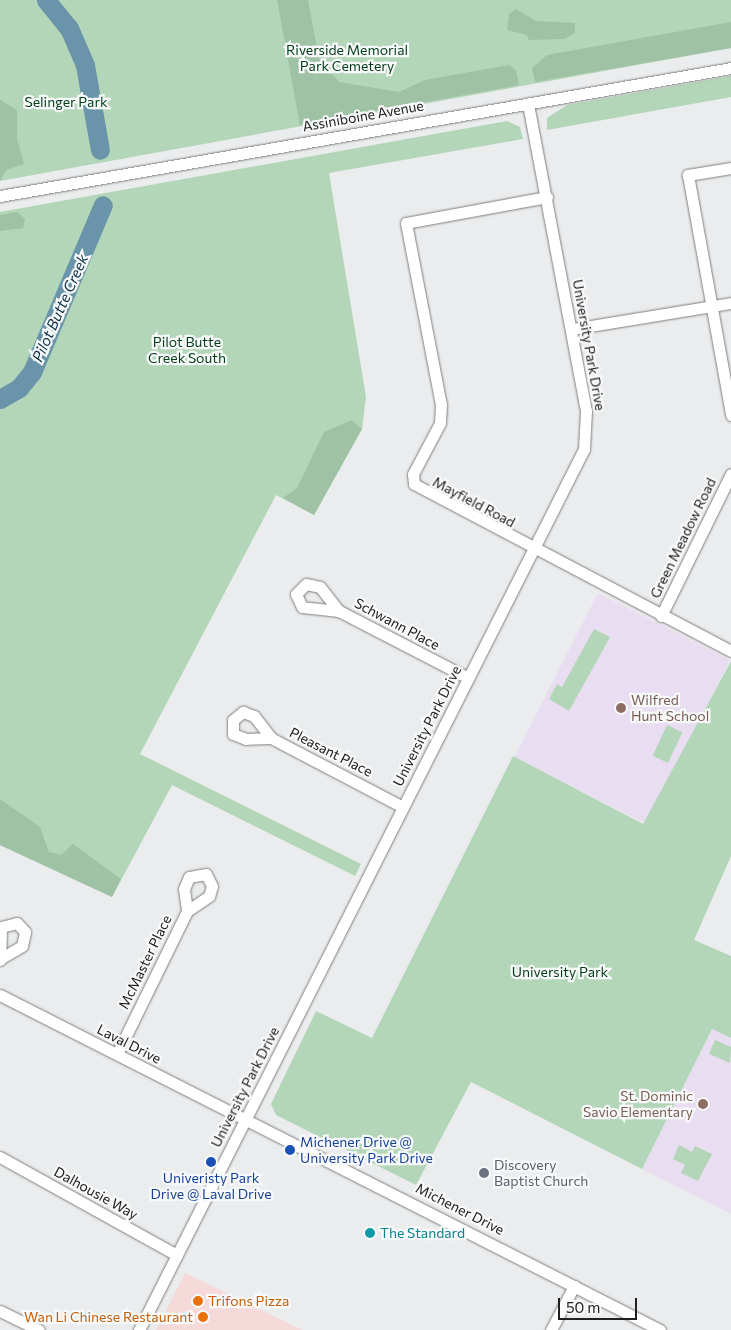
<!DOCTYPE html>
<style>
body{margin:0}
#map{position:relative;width:731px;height:1330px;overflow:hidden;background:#ebeced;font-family:Commissioner,sans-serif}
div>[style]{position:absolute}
.commercial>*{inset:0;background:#f5dad9}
.education>*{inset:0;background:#e8ddf1;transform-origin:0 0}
.green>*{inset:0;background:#b3d5b8;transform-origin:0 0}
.forest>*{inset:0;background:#9fc2a5}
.river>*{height:19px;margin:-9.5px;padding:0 9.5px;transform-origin:9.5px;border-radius:9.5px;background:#6a94a9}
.roads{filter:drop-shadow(0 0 1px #7e7e7f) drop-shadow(0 0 1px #7e7e7f)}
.minor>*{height:11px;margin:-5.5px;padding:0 5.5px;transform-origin:5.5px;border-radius:5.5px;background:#fff}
.dots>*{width:14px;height:14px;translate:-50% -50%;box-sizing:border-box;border:2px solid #f8f9fa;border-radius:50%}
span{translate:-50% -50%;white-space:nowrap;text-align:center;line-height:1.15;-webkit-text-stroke:4.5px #f8f9fa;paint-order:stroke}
.park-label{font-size:14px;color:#023d17}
.street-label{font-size:14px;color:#202021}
.education-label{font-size:14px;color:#785e54}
.left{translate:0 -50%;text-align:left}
.right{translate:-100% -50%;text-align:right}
.transit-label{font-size:14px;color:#164399}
.worship-label{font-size:14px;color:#5b616d}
.culture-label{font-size:14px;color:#0d838f}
.food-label{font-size:14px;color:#c56008}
.water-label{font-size:15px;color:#0b3142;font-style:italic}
.scale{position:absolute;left:558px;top:1298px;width:79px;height:22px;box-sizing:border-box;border:2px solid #202021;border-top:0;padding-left:6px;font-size:15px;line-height:18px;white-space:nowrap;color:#202021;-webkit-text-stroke:4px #f8f9fa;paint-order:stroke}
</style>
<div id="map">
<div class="commercial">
<div style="clip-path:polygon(185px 1273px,284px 1321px,302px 1330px,156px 1330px)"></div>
</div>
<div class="education">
<div style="left:598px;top:593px;width:148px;height:184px;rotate:27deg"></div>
<div style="clip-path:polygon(712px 1028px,731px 1038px,731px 1214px,642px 1169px)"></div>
</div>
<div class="green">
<div style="clip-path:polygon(0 0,731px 0,731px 48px,0 181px)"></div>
<div style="clip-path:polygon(731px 76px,731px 97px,547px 130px,547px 118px,567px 105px)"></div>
<div style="clip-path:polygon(507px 121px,520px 127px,523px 139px,329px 173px,366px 397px,362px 429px,314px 515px,276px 495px,140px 754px,361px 864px,355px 876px,172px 785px,112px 897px,0 845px,0 212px)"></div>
<div style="clip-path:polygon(594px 629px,610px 637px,569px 711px,549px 699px,557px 684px,562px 687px)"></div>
<div style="clip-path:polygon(731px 661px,731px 856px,694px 940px,731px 956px,731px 1038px,712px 1029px,642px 1169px,471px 1082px,416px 1185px,276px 1115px,271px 1104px,316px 1011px,372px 1038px,513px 756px,643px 824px)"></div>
<div style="left:667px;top:725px;width:17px;height:34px;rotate:25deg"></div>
<div style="clip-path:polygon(715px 1040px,731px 1047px,730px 1063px,709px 1054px)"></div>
<div style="clip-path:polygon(679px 1145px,692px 1152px,695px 1146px,712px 1154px,698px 1181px,681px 1173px,685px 1165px,673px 1159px)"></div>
</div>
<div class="forest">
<div style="clip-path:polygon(277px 0,308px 0,319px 59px,339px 82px,399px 92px,425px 80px,509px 65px,516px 70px,519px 85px,300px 125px)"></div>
<div style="clip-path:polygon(516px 9px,536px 21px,575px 23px,575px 33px,564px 39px,529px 40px,527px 35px,507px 30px,509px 14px)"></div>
<div style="clip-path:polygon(731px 22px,731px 48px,535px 82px,532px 68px,547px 55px)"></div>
<div style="clip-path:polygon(0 100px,17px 110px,17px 139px,24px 164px,6px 170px,0 181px)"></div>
<div style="clip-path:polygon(17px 212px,25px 219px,23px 228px,0 231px,0 215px)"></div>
<div style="clip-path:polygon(352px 420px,362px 429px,314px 515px,283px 498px,297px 488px,324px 432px)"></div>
<div style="clip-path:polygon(0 799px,40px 827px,49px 852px,61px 855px,73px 844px,121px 879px,112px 897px,0 845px)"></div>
</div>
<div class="river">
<div style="left:46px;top:0;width:36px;rotate:51deg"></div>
<div style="left:69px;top:28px;width:40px;rotate:66.6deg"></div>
<div style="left:85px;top:65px;width:86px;rotate:80deg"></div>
<div style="left:0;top:399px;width:22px;rotate:-30deg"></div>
<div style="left:19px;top:388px;width:21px;rotate:-51deg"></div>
<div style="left:32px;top:372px;width:181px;rotate:-67deg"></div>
</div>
<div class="roads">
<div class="minor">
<div style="left:731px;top:168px;width:44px;rotate:170.8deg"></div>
<div style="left:688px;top:175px;width:244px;rotate:79.8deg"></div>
<div style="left:0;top:196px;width:742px;rotate:-9.93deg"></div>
<div style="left:547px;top:197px;width:143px;rotate:169.6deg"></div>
<div style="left:406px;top:223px;width:184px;rotate:79.1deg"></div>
<div style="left:441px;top:404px;width:19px;rotate:93deg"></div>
<div style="left:440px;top:423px;width:58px;rotate:117.9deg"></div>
<div style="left:413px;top:474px;width:10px;rotate:84deg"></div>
<div style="left:414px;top:484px;width:358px;rotate:27.8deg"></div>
<div style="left:572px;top:329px;width:161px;rotate:-9.3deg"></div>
<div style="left:339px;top:611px;width:37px;rotate:-174deg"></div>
<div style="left:302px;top:607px;width:14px;rotate:-115deg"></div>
<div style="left:296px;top:594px;width:14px;rotate:-45deg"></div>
<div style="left:306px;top:584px;width:14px;rotate:12deg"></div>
<div style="left:320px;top:587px;width:31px;rotate:52deg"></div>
<div style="left:339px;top:611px;width:145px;rotate:27.4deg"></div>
<div style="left:661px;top:616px;width:158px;rotate:-63.8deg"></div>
<div style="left:271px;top:738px;width:25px;rotate:178deg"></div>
<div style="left:246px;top:739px;width:14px;rotate:-159deg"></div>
<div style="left:233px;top:734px;width:14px;rotate:-90deg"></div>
<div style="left:233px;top:720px;width:13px;rotate:-39deg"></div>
<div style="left:243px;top:712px;width:12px;rotate:20deg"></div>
<div style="left:254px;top:716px;width:28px;rotate:52deg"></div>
<div style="left:271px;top:738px;width:149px;rotate:27.6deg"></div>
<div style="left:0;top:960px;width:33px;rotate:-88deg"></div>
<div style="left:1px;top:927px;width:16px;rotate:-14deg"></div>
<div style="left:17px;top:923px;width:12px;rotate:48deg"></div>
<div style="left:25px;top:932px;width:14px;rotate:102deg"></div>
<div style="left:22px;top:946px;width:24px;rotate:150deg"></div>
<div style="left:0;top:995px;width:740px;rotate:26.91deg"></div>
<div style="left:117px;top:1054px;width:159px;rotate:-63.9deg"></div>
<div style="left:187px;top:911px;width:27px;rotate:-34deg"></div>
<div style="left:209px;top:896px;width:10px;rotate:-73deg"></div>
<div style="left:212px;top:886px;width:13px;rotate:-117deg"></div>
<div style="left:206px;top:874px;width:17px;rotate:170deg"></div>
<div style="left:189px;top:877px;width:13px;rotate:113deg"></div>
<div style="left:184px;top:889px;width:22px;rotate:82deg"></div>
<div style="left:0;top:1157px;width:202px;rotate:29deg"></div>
<div style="left:0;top:1311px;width:43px;rotate:26deg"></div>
<div style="left:139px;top:1330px;width:987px;rotate:-63.2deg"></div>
<div style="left:584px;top:449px;width:38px;rotate:-87deg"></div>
<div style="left:586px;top:411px;width:313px;rotate:-100.7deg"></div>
<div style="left:551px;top:1330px;width:50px;rotate:-62.4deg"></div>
</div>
</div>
<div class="dots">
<div style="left:621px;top:708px;background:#8d6e63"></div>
<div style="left:703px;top:1104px;background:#8d6e63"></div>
<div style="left:290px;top:1150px;background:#1a4fb4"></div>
<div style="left:211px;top:1162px;background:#1a4fb4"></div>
<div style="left:484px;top:1173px;background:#6b7280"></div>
<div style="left:370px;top:1233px;background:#0f9aa8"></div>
<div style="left:198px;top:1301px;background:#e8710a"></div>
<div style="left:203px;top:1317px;background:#e8710a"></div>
</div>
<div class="park-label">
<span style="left:347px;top:58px">Riverside Memorial<br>Park Cemetery</span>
<span style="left:66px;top:102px">Selinger Park</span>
<span style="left:187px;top:350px">Pilot Butte<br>Creek South</span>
<span style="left:560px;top:972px">University Park</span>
</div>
<div class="street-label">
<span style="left:363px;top:116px;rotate:-10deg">Assiniboine Avenue</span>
<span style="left:589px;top:345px;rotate:80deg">University Park Drive</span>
<span style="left:474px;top:502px;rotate:28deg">Mayfield Road</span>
<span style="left:683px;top:538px;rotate:-64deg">Green Meadow Road</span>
<span style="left:397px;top:624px;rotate:28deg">Schwann Place</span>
<span style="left:427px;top:726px;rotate:-63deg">University Park Drive</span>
<span style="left:331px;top:752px;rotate:27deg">Pleasant Place</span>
<span style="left:145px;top:962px;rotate:-64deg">McMaster Place</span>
<span style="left:129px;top:1044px;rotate:27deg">Laval Drive</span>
<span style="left:245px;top:1087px;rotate:-63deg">University Park Drive</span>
<span style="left:96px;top:1193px;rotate:29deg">Dalhousie Way</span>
<span style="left:460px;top:1209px;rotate:27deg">Michener Drive</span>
</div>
<div class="education-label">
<span class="left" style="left:631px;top:708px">Wilfred<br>Hunt School</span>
<span class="right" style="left:693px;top:1104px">St. Dominic<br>Savio Elementary</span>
</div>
<div class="transit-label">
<span class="left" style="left:300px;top:1150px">Michener Drive @<br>University Park Drive</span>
<span style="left:211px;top:1186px">Univeristy Park<br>Drive @ Laval Drive</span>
</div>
<div class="worship-label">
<span class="left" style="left:494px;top:1173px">Discovery<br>Baptist Church</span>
</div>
<div class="culture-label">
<span class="left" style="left:380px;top:1233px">The Standard</span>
</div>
<div class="food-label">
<span class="left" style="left:208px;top:1301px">Trifons Pizza</span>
<span class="right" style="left:193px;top:1317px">Wan Li Chinese Restaurant</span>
</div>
<div class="water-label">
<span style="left:60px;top:308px;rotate:-66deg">Pilot Butte Creek</span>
</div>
<div class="scale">50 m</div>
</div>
